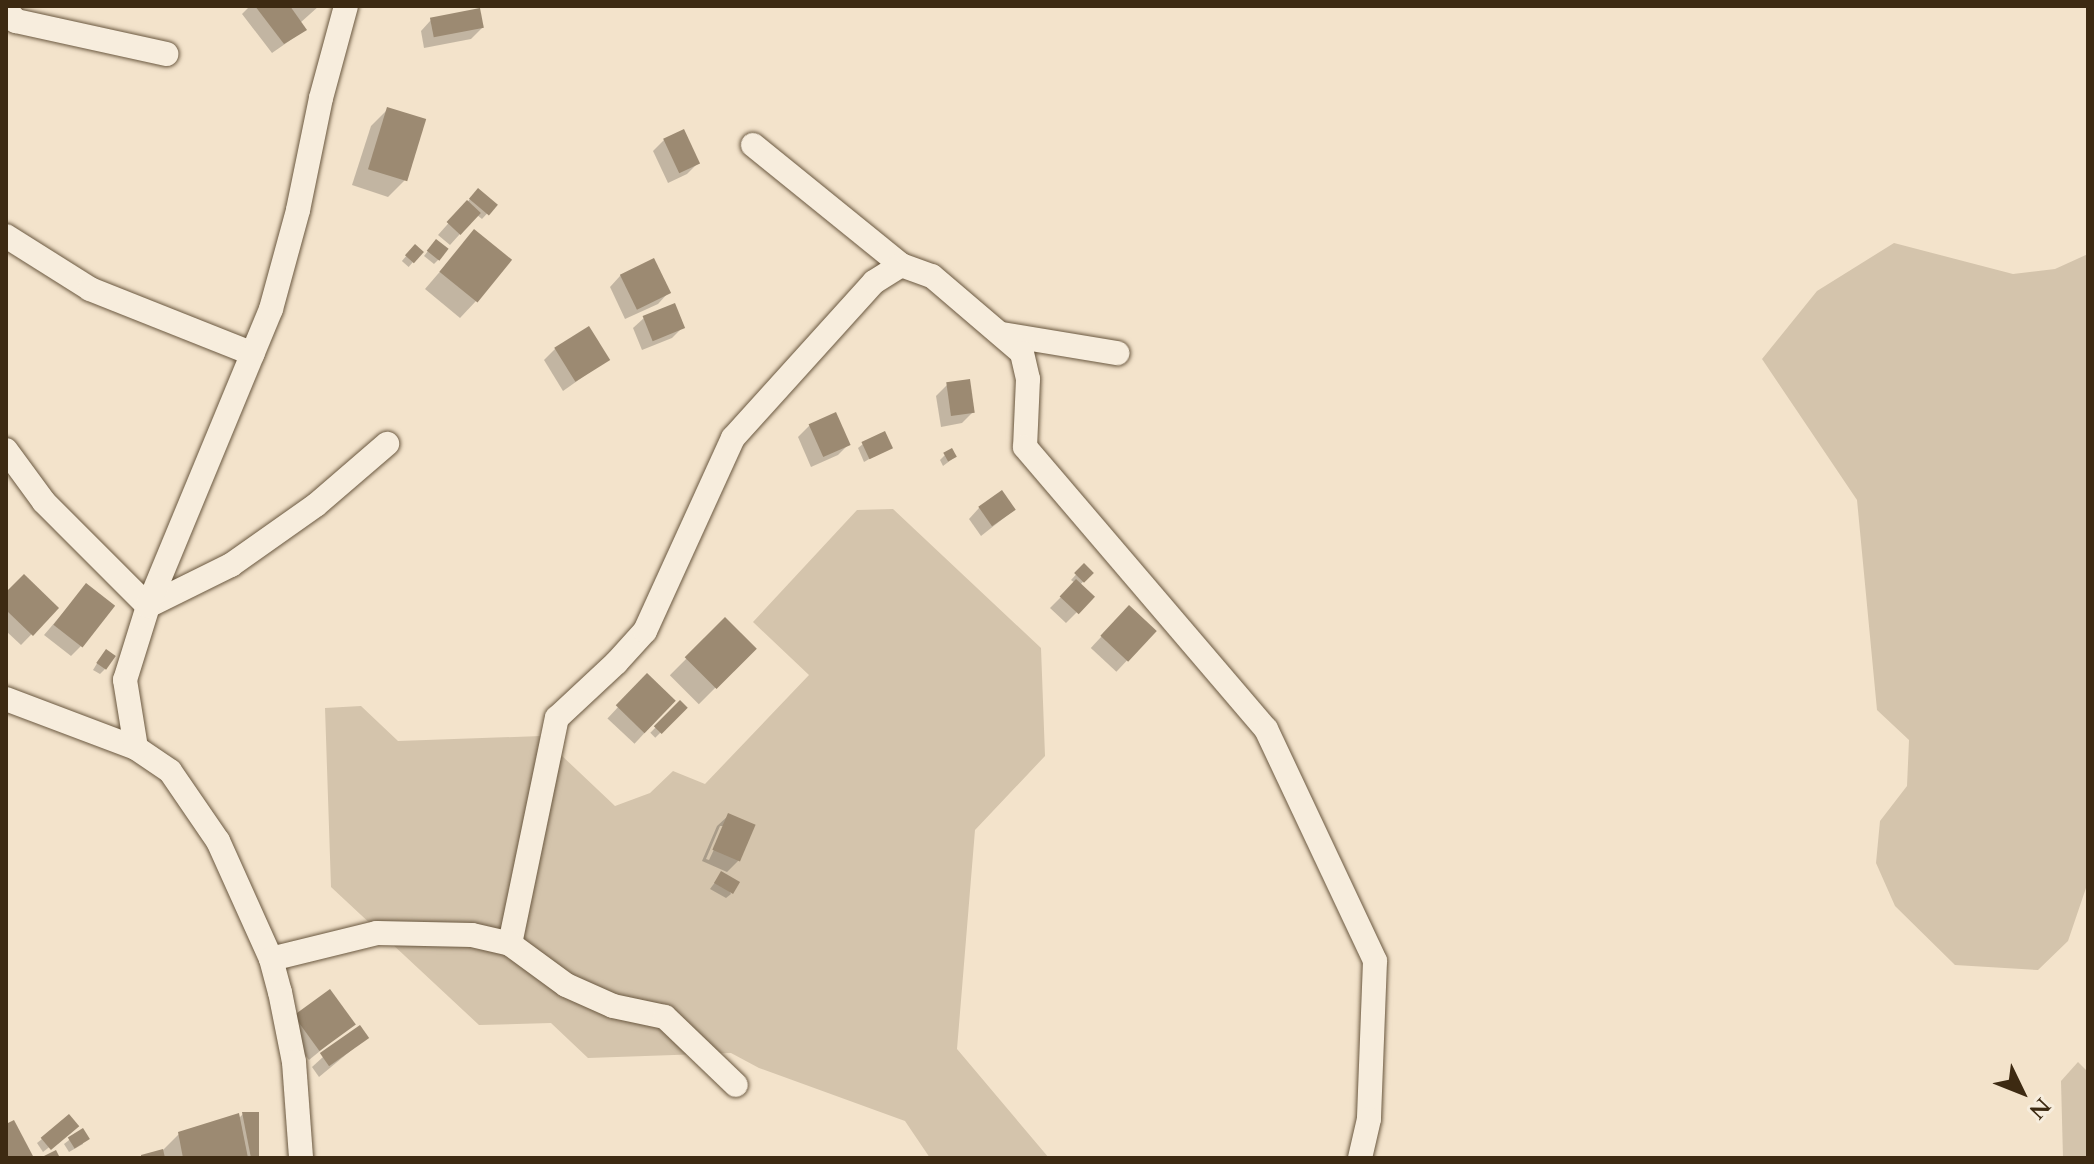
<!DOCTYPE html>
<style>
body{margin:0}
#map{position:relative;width:2094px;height:1164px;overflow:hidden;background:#f3e3cb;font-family:Cardo,serif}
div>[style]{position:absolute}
.green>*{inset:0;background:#d4c4ac}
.shadow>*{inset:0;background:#0003;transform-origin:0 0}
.building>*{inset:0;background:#9c8a72;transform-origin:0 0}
.roads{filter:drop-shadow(0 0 2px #6a5840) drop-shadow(0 0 2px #6a5840)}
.minor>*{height:24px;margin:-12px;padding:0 12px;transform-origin:12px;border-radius:12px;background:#f7eddd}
span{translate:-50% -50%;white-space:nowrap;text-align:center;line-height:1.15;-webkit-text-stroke:6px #f7eddd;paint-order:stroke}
.frame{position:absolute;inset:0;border:8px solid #3d2a12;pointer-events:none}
.north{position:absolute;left:1982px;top:1052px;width:80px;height:80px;-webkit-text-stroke:6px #f7eddd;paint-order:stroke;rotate:133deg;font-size:22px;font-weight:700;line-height:32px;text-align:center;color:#3d2a12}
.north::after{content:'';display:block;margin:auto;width:28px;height:36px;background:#3d2a12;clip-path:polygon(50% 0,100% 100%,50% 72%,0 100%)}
</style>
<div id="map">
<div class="green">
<div style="clip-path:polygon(1894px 243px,2013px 274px,2055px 269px,2088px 254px,2088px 882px,2068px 941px,2038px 970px,1955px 965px,1895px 906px,1876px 863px,1880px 821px,1907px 786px,1909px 740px,1877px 710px,1857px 500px,1762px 359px,1817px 291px)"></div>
<div style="clip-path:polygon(893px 509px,1041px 648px,1045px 756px,975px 830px,957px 1049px,1049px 1158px,930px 1158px,905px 1121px,759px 1068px,731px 1053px,588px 1058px,551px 1023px,479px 1025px,331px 887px,325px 708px,361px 706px,398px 741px,541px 736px,615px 806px,650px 793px,673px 771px,705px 784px,809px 675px,753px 622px,857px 510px)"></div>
<div style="clip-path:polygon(2078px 1062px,2088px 1072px,2088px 1158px,2063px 1158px,2061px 1081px)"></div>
</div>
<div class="shadow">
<div style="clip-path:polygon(250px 6px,319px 6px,300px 23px,305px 30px,272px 53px,242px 14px)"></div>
<div style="clip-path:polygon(431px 20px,482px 28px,471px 39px,424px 48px,421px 31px)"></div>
<div style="clip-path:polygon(388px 109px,405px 180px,388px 197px,352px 185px,371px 126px)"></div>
<div style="clip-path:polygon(664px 140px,698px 163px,687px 174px,668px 183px,653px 151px)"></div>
<div style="clip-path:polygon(478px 190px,495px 205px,482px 219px,477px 215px,450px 245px,438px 235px)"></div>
<div style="clip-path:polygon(474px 232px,476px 301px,460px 318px,425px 289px)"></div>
<div style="left:415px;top:246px;width:9px;height:20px;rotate:41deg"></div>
<div style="clip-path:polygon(432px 246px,439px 259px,434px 264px,424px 256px)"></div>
<div style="clip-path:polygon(620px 276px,668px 293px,658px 304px,625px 319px,610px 287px)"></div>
<div style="clip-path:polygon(644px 318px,683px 327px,672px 338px,642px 350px,633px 328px)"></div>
<div style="clip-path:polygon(555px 349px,607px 360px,563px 391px,544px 360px)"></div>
<div style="clip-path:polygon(947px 385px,973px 412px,962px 423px,941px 427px,936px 396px)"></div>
<div style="clip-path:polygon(835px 414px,849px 444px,838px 455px,811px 467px,798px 437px,809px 426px)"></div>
<div style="clip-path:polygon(863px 444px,890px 447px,864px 462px,858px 448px)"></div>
<div style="clip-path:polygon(945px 455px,955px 457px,943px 466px,940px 460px)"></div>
<div style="clip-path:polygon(979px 508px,1014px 510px,981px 536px,969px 519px)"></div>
<div style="clip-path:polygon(1084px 566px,1091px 573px,1080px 585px,1092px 597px,1066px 623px,1050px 608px,1075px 583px,1071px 580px)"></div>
<div style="clip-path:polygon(86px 586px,82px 645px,71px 656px,44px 635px)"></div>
<div style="clip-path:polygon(6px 594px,57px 608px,21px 645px,6px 631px)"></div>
<div style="left:1129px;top:607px;width:35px;height:56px;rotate:43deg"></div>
<div style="left:725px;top:620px;width:41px;height:78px;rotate:45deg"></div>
<div style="clip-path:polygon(101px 657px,105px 669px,100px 674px,93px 670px)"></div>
<div style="left:647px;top:676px;width:37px;height:58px;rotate:43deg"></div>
<div style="left:680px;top:703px;width:7px;height:42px;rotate:45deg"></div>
<div style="clip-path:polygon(evenodd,728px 816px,753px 826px,738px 861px,727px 872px,702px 861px,717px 826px,728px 816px,720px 826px,725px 826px,709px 860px,706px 859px,720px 826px)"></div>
<div style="clip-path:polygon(721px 874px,731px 894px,726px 898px,710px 889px)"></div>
<div style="clip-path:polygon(296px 1017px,353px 1024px,309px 1060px,285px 1028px)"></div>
<div style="clip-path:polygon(366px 1038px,319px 1077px,312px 1067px,323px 1057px)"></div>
<div style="clip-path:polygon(243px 1114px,257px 1158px,141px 1158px,161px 1152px,179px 1134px,238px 1119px)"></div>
<div style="clip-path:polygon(71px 1130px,43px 1152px,37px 1143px,42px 1139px)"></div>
<div style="clip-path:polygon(82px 1130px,83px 1144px,69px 1152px,64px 1144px)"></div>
</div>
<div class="building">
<div style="clip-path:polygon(255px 6px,290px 6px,307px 30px,284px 44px)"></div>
<div style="left:480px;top:8px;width:20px;height:51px;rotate:79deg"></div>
<div style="left:387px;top:107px;width:41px;height:65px;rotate:17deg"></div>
<div style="left:684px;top:129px;width:38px;height:23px;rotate:65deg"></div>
<div style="left:478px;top:188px;width:26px;height:14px;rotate:40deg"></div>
<div style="left:467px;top:200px;width:19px;height:30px;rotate:43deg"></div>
<div style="left:474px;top:229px;width:49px;height:55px;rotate:39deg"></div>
<div style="left:436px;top:239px;width:16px;height:15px;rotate:38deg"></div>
<div style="left:415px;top:244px;width:12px;height:15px;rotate:42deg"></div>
<div style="left:654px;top:258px;width:39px;height:38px;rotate:64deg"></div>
<div style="left:675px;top:303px;width:27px;height:35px;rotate:68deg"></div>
<div style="left:589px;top:326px;width:40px;height:41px;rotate:58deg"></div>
<div style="left:970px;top:379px;width:34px;height:24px;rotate:82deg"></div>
<div style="left:836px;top:412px;width:36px;height:30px;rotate:66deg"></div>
<div style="left:885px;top:431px;width:19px;height:26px;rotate:65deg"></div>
<div style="left:952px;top:448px;width:10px;height:10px;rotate:61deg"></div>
<div style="left:1002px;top:490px;width:24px;height:29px;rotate:55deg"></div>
<div style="left:1084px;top:563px;width:14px;height:14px;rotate:45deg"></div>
<div style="clip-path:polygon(24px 574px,59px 608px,33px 636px,6px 610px,6px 592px)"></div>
<div style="left:1076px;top:579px;width:26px;height:24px;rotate:43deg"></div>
<div style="left:86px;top:583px;width:37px;height:53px;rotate:38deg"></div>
<div style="left:1129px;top:605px;width:38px;height:42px;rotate:43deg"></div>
<div style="left:725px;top:617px;width:45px;height:57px;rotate:45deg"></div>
<div style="left:106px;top:649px;width:12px;height:17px;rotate:35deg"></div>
<div style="left:647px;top:673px;width:40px;height:45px;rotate:44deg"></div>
<div style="left:680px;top:700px;width:11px;height:37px;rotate:45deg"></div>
<div style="left:728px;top:813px;width:30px;height:40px;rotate:23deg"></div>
<div style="left:721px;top:871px;width:22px;height:14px;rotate:30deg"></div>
<div style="left:330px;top:989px;width:44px;height:45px;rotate:54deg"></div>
<div style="left:360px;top:1025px;width:16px;height:49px;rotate:55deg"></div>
<div style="clip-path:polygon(242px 1112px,259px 1112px,259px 1158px,251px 1158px)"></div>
<div style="clip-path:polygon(239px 1113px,248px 1158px,183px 1158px,178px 1132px)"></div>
<div style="left:69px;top:1114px;width:16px;height:37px;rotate:50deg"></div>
<div style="clip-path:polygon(14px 1120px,34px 1158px,6px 1158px,6px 1124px)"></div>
<div style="left:83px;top:1128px;width:13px;height:18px;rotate:58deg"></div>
<div style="clip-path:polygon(163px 1149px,165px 1158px,141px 1158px,141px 1155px)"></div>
<div style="clip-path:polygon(56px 1150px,60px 1158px,40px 1158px)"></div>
</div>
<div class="roads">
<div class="minor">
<div style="left:6px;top:10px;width:15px;rotate:48deg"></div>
<div style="left:16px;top:21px;width:154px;rotate:12.4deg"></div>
<div style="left:753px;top:145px;width:191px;rotate:39deg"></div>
<div style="left:6px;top:236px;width:99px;rotate:32.2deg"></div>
<div style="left:90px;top:289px;width:175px;rotate:21.7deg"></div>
<div style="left:1002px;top:334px;width:117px;rotate:9.4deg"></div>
<div style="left:6px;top:450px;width:64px;rotate:53.8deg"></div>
<div style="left:44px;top:502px;width:147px;rotate:45deg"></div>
<div style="left:148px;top:606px;width:93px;rotate:-26.3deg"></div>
<div style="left:231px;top:565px;width:104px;rotate:-35.2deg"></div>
<div style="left:316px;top:505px;width:94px;rotate:-40.7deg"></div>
<div style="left:6px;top:699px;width:139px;rotate:20.7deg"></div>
<div style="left:136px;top:748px;width:41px;rotate:34.1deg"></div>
<div style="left:170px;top:771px;width:85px;rotate:55.6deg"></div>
<div style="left:218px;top:841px;width:129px;rotate:65.8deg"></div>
<div style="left:271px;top:959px;width:34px;rotate:75deg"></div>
<div style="left:280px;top:992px;width:71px;rotate:78.7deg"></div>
<div style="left:294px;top:1062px;width:96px;rotate:85.8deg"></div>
<div style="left:136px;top:748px;width:69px;rotate:-99.2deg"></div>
<div style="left:125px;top:680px;width:77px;rotate:-72.7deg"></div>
<div style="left:148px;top:606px;width:321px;rotate:-67.5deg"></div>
<div style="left:271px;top:309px;width:103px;rotate:-74.7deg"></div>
<div style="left:298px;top:210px;width:114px;rotate:-78.4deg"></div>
<div style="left:321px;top:98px;width:95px;rotate:-74.8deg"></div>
<div style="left:510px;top:944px;width:231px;rotate:-78.3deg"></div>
<div style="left:557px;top:718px;width:81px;rotate:-43deg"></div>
<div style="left:616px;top:663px;width:43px;rotate:-47.8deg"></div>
<div style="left:645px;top:631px;width:212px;rotate:-65.5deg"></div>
<div style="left:733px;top:438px;width:210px;rotate:-47.9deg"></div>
<div style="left:874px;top:282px;width:32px;rotate:-32deg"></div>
<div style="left:901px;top:265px;width:33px;rotate:20deg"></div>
<div style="left:932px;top:276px;width:118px;rotate:40.5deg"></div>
<div style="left:1022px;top:353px;width:27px;rotate:77deg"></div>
<div style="left:1028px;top:379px;width:68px;rotate:92.5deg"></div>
<div style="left:1025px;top:447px;width:371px;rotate:49.5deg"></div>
<div style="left:1266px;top:729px;width:256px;rotate:64.8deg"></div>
<div style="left:1375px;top:961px;width:158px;rotate:92.2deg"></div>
<div style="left:1369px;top:1119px;width:40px;rotate:103deg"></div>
<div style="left:271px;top:959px;width:109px;rotate:-13.8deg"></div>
<div style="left:377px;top:933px;width:95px;rotate:1.2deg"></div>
<div style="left:472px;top:935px;width:39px;rotate:13deg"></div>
<div style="left:510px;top:944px;width:69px;rotate:36.2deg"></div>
<div style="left:566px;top:985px;width:51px;rotate:24.1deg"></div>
<div style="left:613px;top:1006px;width:53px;rotate:11.9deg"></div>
<div style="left:665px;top:1017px;width:98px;rotate:43.8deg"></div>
</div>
</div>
<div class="frame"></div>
<div class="north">N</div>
</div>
